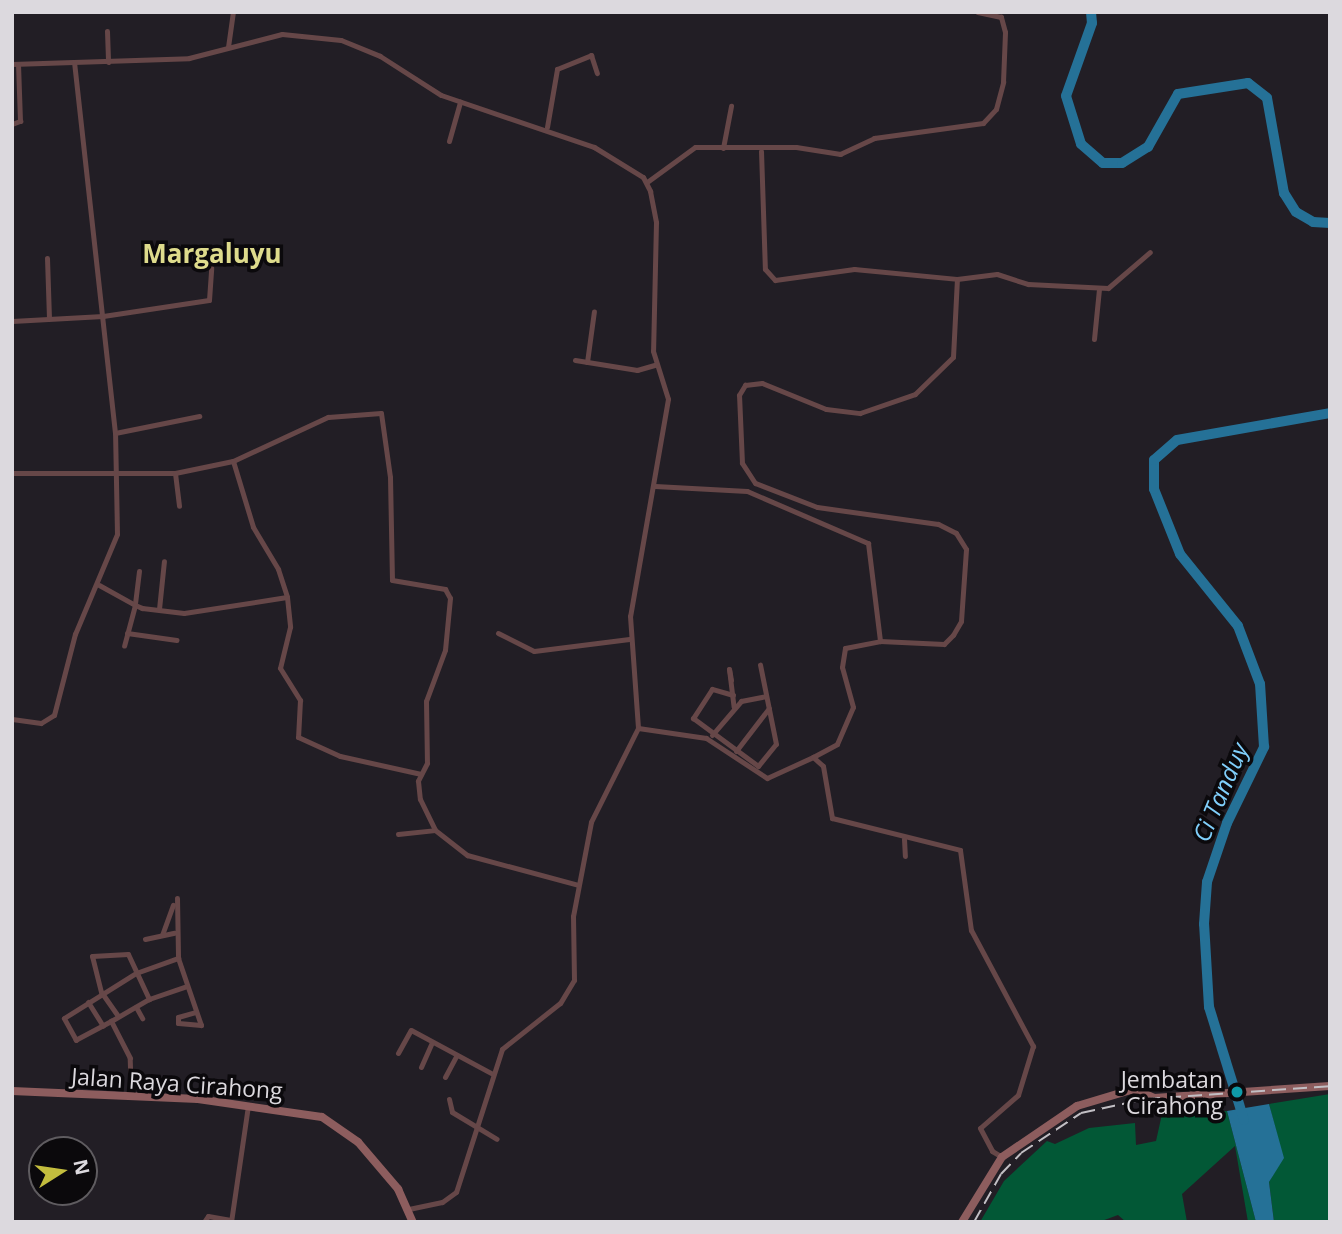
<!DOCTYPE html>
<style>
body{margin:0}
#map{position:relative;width:1342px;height:1234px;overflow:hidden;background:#221e25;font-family:"Open Sans",sans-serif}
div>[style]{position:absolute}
.forest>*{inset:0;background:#025836}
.water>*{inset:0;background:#257197}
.river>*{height:10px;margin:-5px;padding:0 5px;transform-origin:5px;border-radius:5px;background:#257197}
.street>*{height:5px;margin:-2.5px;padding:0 2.5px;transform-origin:2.5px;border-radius:2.5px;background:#664748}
.secondary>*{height:8px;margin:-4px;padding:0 4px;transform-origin:4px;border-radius:4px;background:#8d5d5e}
.rail>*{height:2px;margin-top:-1px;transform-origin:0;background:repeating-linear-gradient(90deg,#c2bfc4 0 14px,transparent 0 21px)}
.dots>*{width:19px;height:19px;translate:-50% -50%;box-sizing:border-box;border:4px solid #0b090c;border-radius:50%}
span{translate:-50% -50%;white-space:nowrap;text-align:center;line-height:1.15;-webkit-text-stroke:7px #0b090c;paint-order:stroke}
.poi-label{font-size:23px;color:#dcd9de}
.right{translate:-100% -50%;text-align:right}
.street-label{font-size:23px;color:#dcd9de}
.water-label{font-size:24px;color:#80cffb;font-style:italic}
.quarter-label{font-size:26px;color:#dedb8c;font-weight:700}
.frame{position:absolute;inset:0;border:14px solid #dcd9de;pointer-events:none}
.north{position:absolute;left:28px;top:1136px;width:70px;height:70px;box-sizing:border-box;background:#0b090c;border:2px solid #5f5c60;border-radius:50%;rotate:78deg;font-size:19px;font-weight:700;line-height:28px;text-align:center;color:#dcd9de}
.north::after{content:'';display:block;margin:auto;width:24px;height:32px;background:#c3bd3e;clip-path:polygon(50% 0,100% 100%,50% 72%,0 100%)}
</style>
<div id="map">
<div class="forest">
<div style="clip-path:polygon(1330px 1094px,1330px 1222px,1274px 1222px,1269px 1182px,1283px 1158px,1269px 1104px)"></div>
<div style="clip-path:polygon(1227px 1111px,1256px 1222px,1248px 1222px,1235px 1146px,1182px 1194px,1187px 1222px,1126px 1222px,1118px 1215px,1099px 1222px,980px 1222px,1004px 1181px,1047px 1141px,1055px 1144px,1089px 1128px,1135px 1123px,1136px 1145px,1156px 1141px,1162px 1114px)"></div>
</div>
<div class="water">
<div style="clip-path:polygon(1269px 1104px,1284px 1158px,1269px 1182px,1274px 1222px,1256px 1222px,1227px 1111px)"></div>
</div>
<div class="river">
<div style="left:1091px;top:12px;width:11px;rotate:85deg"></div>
<div style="left:1092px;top:23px;width:77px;rotate:109.6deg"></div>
<div style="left:1066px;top:96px;width:50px;rotate:72.6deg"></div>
<div style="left:1081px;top:144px;width:29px;rotate:41deg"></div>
<div style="left:1103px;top:163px;width:19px"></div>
<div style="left:1122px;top:163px;width:31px;rotate:-32deg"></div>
<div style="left:1148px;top:147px;width:61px;rotate:-60.5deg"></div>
<div style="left:1178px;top:94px;width:71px;rotate:-8.9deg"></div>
<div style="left:1248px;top:83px;width:24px;rotate:38deg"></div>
<div style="left:1267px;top:98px;width:97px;rotate:79.9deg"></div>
<div style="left:1284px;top:193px;width:22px;rotate:58deg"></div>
<div style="left:1296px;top:212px;width:20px;rotate:30deg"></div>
<div style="left:1313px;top:222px;width:17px;rotate:3deg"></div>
<div style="left:1244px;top:1120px;width:118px;rotate:-107.2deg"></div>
<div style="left:1209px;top:1007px;width:83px;rotate:-93.4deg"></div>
<div style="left:1204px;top:924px;width:42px;rotate:-85.9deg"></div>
<div style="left:1207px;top:882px;width:62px;rotate:-71.3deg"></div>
<div style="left:1227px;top:823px;width:85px;rotate:-64deg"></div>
<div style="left:1264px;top:747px;width:63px;rotate:-93.6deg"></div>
<div style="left:1260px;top:684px;width:62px;rotate:-110.8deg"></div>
<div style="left:1238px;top:626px;width:92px;rotate:-128.9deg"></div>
<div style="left:1180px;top:554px;width:70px;rotate:-111.8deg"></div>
<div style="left:1154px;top:489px;width:29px;rotate:-90deg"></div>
<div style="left:1154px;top:460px;width:30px;rotate:-41deg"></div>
<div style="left:1177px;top:440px;width:155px;rotate:-10deg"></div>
</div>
<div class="street">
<div style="left:107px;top:31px;width:31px;rotate:88deg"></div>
<div style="left:228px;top:47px;width:35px;rotate:-82deg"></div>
<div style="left:12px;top:64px;width:177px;rotate:-1.9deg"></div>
<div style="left:189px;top:58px;width:96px;rotate:-14.5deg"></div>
<div style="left:282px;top:34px;width:59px;rotate:5.8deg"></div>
<div style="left:341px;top:40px;width:42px;rotate:22.3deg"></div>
<div style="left:380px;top:56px;width:72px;rotate:32.6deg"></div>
<div style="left:441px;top:95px;width:162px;rotate:18.8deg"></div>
<div style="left:594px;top:147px;width:57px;rotate:31.5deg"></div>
<div style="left:643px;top:177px;width:16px;rotate:63deg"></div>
<div style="left:650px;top:191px;width:32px;rotate:79deg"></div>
<div style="left:656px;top:222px;width:129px;rotate:91.3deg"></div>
<div style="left:653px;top:351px;width:50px;rotate:72.6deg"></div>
<div style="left:668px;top:399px;width:220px;rotate:99.9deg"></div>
<div style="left:630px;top:616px;width:112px;rotate:85.9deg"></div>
<div style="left:638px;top:728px;width:105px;rotate:116.6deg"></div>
<div style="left:591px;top:822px;width:96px;rotate:100.8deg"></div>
<div style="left:573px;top:916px;width:64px;rotate:89.1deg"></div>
<div style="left:574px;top:980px;width:27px;rotate:121deg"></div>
<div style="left:560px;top:1003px;width:74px;rotate:141.6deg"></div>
<div style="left:502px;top:1049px;width:150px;rotate:107.8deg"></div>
<div style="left:456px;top:1192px;width:17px;rotate:144deg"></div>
<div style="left:442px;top:1202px;width:34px;rotate:168deg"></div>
<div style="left:12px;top:124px;width:9px;rotate:-21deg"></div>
<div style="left:20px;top:121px;width:57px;rotate:-92deg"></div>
<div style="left:547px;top:127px;width:59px;rotate:-80.2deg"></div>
<div style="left:557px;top:69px;width:37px;rotate:-22deg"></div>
<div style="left:591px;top:55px;width:19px;rotate:72deg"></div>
<div style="left:449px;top:141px;width:41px;rotate:-74.2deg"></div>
<div style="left:723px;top:148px;width:43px;rotate:-79.2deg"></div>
<div style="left:761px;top:151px;width:118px;rotate:88.1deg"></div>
<div style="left:765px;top:269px;width:15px;rotate:48deg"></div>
<div style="left:775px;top:280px;width:80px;rotate:-7.9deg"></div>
<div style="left:854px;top:269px;width:103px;rotate:5.5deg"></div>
<div style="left:957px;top:279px;width:40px;rotate:-7.1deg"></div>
<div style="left:997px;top:274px;width:33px;rotate:18deg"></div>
<div style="left:1028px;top:284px;width:80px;rotate:2.9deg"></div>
<div style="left:1108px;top:288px;width:55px;rotate:-40.6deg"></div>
<div style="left:647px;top:182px;width:59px;rotate:-36.1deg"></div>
<div style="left:695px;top:147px;width:101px"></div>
<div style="left:796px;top:147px;width:45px;rotate:9deg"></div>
<div style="left:840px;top:154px;width:38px;rotate:-25deg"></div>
<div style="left:874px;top:138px;width:110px;rotate:-7.8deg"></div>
<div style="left:983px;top:123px;width:19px;rotate:-47deg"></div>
<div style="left:996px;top:109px;width:28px;rotate:-75deg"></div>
<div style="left:1003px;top:82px;width:50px;rotate:-87.7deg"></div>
<div style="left:1005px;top:32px;width:16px;rotate:-105deg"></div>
<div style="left:1001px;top:17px;width:24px;rotate:-168deg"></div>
<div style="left:47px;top:258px;width:60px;rotate:88.1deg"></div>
<div style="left:12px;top:321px;width:91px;rotate:-3.1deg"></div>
<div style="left:103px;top:316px;width:107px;rotate:-8.6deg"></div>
<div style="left:209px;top:300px;width:32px;rotate:-86deg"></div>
<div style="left:1094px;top:339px;width:50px;rotate:-84.3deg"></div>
<div style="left:575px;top:360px;width:63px;rotate:9.2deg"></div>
<div style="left:637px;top:370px;width:19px;rotate:-16deg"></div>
<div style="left:587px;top:362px;width:51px;rotate:-82.2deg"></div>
<div style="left:115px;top:433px;width:86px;rotate:-11.4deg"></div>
<div style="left:233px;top:461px;width:105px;rotate:-24.9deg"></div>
<div style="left:328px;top:417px;width:53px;rotate:-4.3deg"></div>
<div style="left:381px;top:413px;width:65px;rotate:82deg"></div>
<div style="left:390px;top:477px;width:103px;rotate:88.9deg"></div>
<div style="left:392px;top:580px;width:54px;rotate:9.6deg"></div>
<div style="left:445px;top:589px;width:10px;rotate:61deg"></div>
<div style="left:450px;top:598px;width:52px;rotate:95.5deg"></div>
<div style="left:445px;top:650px;width:54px;rotate:110.4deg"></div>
<div style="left:426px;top:701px;width:62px;rotate:89.1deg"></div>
<div style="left:427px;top:763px;width:20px;rotate:117deg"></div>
<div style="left:418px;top:781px;width:18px;rotate:84deg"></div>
<div style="left:420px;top:799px;width:34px;rotate:64deg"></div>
<div style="left:435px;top:830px;width:41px;rotate:38deg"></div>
<div style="left:467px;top:855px;width:115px;rotate:15.1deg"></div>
<div style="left:12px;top:473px;width:163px"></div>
<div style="left:175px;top:473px;width:59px;rotate:-11.7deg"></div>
<div style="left:233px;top:461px;width:69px;rotate:73.1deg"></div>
<div style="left:253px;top:527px;width:49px;rotate:59.2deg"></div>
<div style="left:278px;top:569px;width:29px;rotate:72deg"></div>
<div style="left:287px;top:597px;width:30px;rotate:84deg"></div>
<div style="left:290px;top:627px;width:42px;rotate:103.7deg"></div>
<div style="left:280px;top:668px;width:38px;rotate:58deg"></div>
<div style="left:300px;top:700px;width:37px;rotate:93deg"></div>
<div style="left:298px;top:737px;width:46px;rotate:24.3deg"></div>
<div style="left:340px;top:756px;width:83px;rotate:12.5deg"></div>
<div style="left:175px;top:473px;width:33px;rotate:83deg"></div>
<div style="left:655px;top:486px;width:92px;rotate:3.1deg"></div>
<div style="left:747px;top:491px;width:132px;rotate:23.3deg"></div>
<div style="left:868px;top:543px;width:99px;rotate:83deg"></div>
<div style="left:139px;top:571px;width:34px;rotate:97deg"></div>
<div style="left:135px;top:605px;width:8px;rotate:23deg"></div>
<div style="left:142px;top:608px;width:42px;rotate:6.8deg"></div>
<div style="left:184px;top:613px;width:104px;rotate:-8.8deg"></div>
<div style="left:99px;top:585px;width:41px;rotate:29.1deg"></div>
<div style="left:135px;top:605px;width:42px;rotate:105deg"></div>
<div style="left:159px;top:609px;width:48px;rotate:-84.1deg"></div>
<div style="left:127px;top:633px;width:50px;rotate:8deg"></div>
<div style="left:498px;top:633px;width:40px;rotate:26.6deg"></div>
<div style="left:534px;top:651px;width:96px;rotate:-7.2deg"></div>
<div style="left:731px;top:680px;width:11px;rotate:-100deg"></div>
<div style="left:729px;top:669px;width:38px;rotate:83deg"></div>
<div style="left:733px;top:695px;width:22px;rotate:-164deg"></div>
<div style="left:712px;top:689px;width:35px;rotate:123deg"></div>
<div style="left:693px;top:718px;width:81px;rotate:36.4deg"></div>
<div style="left:758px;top:766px;width:28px;rotate:-51deg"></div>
<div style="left:776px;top:744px;width:81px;rotate:-101.4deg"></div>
<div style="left:12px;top:719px;width:29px;rotate:8deg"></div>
<div style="left:41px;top:723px;width:15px;rotate:-32deg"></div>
<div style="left:54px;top:715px;width:84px;rotate:-75.5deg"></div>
<div style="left:75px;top:634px;width:108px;rotate:-67.2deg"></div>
<div style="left:117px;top:534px;width:101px;rotate:-91.1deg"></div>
<div style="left:115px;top:433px;width:373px;rotate:-96.3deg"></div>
<div style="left:638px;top:728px;width:69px;rotate:8.4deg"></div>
<div style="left:706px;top:738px;width:73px;rotate:33.3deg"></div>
<div style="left:767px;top:778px;width:51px;rotate:-24.5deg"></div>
<div style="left:813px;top:757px;width:13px;rotate:42deg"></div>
<div style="left:823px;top:766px;width:53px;rotate:80.2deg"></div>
<div style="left:832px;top:818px;width:132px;rotate:14deg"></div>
<div style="left:960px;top:850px;width:81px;rotate:82.2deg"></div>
<div style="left:971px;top:930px;width:132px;rotate:61.9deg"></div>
<div style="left:1033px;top:1046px;width:51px;rotate:107deg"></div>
<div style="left:1018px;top:1095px;width:50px;rotate:139deg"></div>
<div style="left:980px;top:1128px;width:26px;rotate:62deg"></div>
<div style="left:992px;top:1151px;width:12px;rotate:31deg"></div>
<div style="left:712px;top:735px;width:45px;rotate:-49.5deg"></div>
<div style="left:741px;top:701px;width:25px;rotate:-11deg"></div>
<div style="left:736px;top:751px;width:54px;rotate:-52.5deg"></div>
<div style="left:813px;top:757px;width:27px;rotate:-28deg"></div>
<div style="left:837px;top:744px;width:40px;rotate:-66.6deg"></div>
<div style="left:853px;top:707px;width:41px;rotate:-105.4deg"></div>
<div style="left:842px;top:667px;width:19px;rotate:-81deg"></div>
<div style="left:845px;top:648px;width:36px;rotate:-11deg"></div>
<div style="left:880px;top:641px;width:64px;rotate:2.7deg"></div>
<div style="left:944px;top:644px;width:13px;rotate:-45deg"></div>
<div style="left:953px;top:635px;width:16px;rotate:-60deg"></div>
<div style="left:961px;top:621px;width:72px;rotate:-86deg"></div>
<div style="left:966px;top:549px;width:19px;rotate:-122deg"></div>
<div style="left:956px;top:533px;width:20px;rotate:-153deg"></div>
<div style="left:938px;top:524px;width:122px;rotate:-172deg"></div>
<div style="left:817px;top:507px;width:66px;rotate:-158.8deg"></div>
<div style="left:755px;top:483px;width:24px;rotate:-123deg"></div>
<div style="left:742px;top:463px;width:68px;rotate:-92.5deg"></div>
<div style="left:739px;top:395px;width:12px;rotate:-59deg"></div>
<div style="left:745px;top:385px;width:17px;rotate:-7deg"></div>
<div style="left:762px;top:383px;width:69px;rotate:22.1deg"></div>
<div style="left:826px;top:409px;width:34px;rotate:7deg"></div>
<div style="left:860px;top:413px;width:58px;rotate:-19.1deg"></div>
<div style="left:915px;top:394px;width:53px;rotate:-44.2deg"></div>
<div style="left:953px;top:357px;width:78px;rotate:-87.1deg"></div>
<div style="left:398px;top:834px;width:37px;rotate:-6deg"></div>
<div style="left:904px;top:839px;width:17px;rotate:87deg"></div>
<div style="left:177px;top:898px;width:60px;rotate:89deg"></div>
<div style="left:178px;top:958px;width:71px;rotate:71.1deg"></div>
<div style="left:201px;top:1025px;width:23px;rotate:-175deg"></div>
<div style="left:178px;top:1023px;width:6px;rotate:-90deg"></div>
<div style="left:178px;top:1017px;width:18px;rotate:-16deg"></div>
<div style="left:162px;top:935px;width:32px;rotate:-70deg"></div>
<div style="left:145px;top:939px;width:30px;rotate:-12deg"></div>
<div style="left:88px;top:1002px;width:28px;rotate:58deg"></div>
<div style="left:136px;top:1007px;width:13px;rotate:61deg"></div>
<div style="left:118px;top:1016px;width:29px;rotate:-125deg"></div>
<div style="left:101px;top:992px;width:37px;rotate:-104deg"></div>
<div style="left:92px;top:956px;width:36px;rotate:-3deg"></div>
<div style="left:128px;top:954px;width:50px;rotate:65deg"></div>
<div style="left:111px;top:1021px;width:40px;rotate:152deg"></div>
<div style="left:76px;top:1040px;width:25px;rotate:-119deg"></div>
<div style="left:64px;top:1018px;width:85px;rotate:-32deg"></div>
<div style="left:136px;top:973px;width:45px;rotate:-19.7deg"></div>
<div style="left:398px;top:1053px;width:26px;rotate:-61deg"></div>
<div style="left:411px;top:1030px;width:91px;rotate:28.3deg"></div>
<div style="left:421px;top:1067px;width:27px;rotate:-66deg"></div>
<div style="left:445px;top:1077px;width:24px;rotate:-62deg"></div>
<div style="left:131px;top:1096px;width:38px;rotate:-92deg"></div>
<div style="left:130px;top:1058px;width:42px;rotate:-117.2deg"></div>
<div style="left:111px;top:1021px;width:44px;rotate:-30.1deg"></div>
<div style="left:149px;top:999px;width:39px;rotate:-19deg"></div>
<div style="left:449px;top:1099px;width:13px;rotate:77deg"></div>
<div style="left:452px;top:1112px;width:52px;rotate:31deg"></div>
<div style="left:204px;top:1222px;width:7px;rotate:-56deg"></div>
<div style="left:208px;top:1216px;width:23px;rotate:10deg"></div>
<div style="left:231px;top:1222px;width:118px;rotate:-81.7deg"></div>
</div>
<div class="secondary">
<div style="left:12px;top:1091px;width:186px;rotate:2.5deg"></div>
<div style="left:198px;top:1099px;width:125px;rotate:8.3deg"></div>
<div style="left:322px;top:1117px;width:44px;rotate:34.8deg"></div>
<div style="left:358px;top:1142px;width:62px;rotate:49.6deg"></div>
<div style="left:398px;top:1189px;width:36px;rotate:66deg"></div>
<div style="left:962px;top:1222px;width:76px;rotate:-58.4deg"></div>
<div style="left:1002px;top:1157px;width:91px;rotate:-34.2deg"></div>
<div style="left:1077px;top:1106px;width:59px;rotate:-16.6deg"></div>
<div style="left:1134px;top:1089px;width:22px;rotate:24deg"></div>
<div style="left:1154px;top:1098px;width:176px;rotate:-3.9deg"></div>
</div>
<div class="rail">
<div style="left:974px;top:1222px;width:55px;rotate:-60.6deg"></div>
<div style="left:1001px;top:1174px;width:29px;rotate:-46deg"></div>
<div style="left:1021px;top:1153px;width:72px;rotate:-33.7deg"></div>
<div style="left:1081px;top:1113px;width:66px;rotate:-12.2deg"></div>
<div style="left:1146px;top:1099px;width:184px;rotate:-4deg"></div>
</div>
<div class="dots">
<div style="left:1237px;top:1092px;background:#0f9aa8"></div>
</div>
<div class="poi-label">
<span class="right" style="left:1223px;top:1092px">Jembatan<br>Cirahong</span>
</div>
<div class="street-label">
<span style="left:177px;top:1083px;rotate:4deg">Jalan Raya Cirahong</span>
</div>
<div class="water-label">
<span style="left:1220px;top:792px;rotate:-67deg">Ci Tanduy</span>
</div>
<div class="quarter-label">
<span style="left:212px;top:254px">Margaluyu</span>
</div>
<div class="frame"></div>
<div class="north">N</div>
</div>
